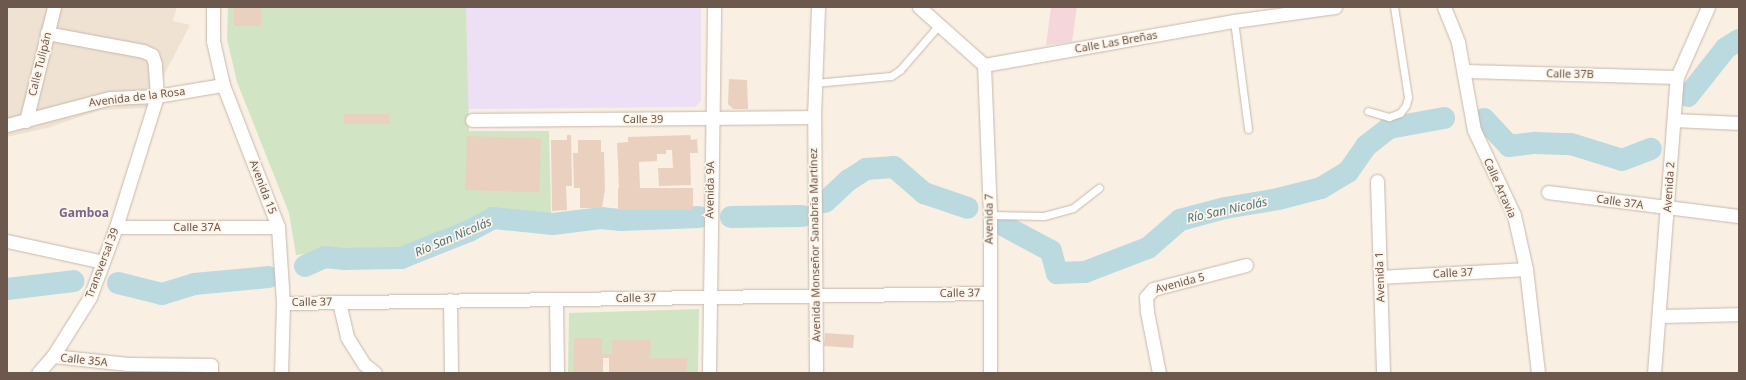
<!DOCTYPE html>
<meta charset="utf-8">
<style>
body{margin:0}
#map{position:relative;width:1746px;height:380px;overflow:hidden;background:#f9f0e3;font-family:"Noto Sans",sans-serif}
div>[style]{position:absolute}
.residential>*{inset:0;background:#efe2d2}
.education>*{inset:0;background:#ede0f5}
.medical>*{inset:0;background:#f5d7db}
.green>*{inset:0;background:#d1e4c4}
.river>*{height:22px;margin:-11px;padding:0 11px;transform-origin:11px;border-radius:11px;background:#badadf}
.building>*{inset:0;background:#ead0be;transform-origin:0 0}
.roads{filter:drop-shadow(0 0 1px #c7b8ac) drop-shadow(0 0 1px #c7b8ac)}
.service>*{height:7px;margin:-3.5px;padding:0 3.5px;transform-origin:3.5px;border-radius:3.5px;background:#fff}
.minor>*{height:13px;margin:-6.5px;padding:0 6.5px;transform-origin:6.5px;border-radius:6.5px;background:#fff}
span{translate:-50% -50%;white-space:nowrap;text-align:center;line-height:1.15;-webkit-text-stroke:3.5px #fcf4e8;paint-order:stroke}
.street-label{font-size:11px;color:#6d584d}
.water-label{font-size:12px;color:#4a757e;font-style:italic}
.neighbourhood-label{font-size:12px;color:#7c658a;font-weight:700}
.frame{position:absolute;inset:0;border:8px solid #6d584d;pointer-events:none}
</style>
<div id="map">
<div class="residential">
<div style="clip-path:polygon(7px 7px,177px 7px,173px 21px,190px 25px,147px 108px,101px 110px,47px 128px,7px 137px)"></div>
</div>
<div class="education">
<div style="clip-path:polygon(466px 7px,701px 7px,701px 101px,695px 107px,468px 109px)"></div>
</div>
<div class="medical">
<div style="clip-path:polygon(1051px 7px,1077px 7px,1072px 42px,1046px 45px)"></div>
</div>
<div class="green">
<div style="clip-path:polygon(228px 7px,466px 7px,469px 131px,549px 131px,551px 213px,482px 212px,446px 237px,402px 250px,343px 250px,296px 255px,289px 213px,237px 82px,227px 39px)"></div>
<div style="clip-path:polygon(699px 309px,698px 373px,687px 373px,687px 358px,650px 358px,650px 340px,612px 340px,612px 354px,602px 354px,574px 338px,574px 373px,568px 373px,569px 313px)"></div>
</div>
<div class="river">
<div style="left:1688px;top:96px;width:61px;rotate:-51.6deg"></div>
<div style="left:1726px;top:48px;width:15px;rotate:-32deg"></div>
<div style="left:1484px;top:119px;width:37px;rotate:47deg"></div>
<div style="left:1509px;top:146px;width:26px;rotate:-7deg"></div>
<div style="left:1535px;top:143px;width:36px;rotate:2deg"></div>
<div style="left:1571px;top:144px;width:53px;rotate:17.4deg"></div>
<div style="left:1622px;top:160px;width:31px;rotate:-21deg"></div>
<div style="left:825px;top:202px;width:33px;rotate:-43deg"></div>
<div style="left:849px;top:180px;width:20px;rotate:-33deg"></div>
<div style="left:866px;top:169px;width:28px;rotate:-4deg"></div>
<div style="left:894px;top:167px;width:40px;rotate:41deg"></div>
<div style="left:924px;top:193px;width:46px;rotate:18.8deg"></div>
<div style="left:731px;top:217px;width:71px;rotate:-0.8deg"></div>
<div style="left:999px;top:223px;width:59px;rotate:28.3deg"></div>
<div style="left:1051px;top:251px;width:23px;rotate:75deg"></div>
<div style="left:1057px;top:273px;width:28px;rotate:-2deg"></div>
<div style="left:1085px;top:272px;width:67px;rotate:-20.9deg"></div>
<div style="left:1148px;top:248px;width:43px;rotate:-41.2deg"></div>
<div style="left:1180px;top:220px;width:47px;rotate:-14.9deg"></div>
<div style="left:1225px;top:208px;width:54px;rotate:-9.6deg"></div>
<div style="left:1278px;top:199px;width:44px;rotate:-14.3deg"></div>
<div style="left:1321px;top:188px;width:31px;rotate:-31deg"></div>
<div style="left:1348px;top:172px;width:32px;rotate:-55deg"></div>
<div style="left:1366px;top:146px;width:29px;rotate:-38deg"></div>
<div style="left:1389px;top:128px;width:56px;rotate:-10.3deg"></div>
<div style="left:305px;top:266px;width:22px;rotate:-24deg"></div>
<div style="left:325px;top:257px;width:20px;rotate:6deg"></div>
<div style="left:345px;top:259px;width:56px;rotate:-1deg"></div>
<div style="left:401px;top:258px;width:73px;rotate:-21.7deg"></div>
<div style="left:469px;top:231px;width:27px;rotate:-28deg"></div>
<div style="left:493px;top:218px;width:60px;rotate:5.7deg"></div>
<div style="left:553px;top:224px;width:48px;rotate:-7.1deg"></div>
<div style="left:601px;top:218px;width:20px;rotate:6deg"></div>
<div style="left:621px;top:220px;width:78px;rotate:-2.2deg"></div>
<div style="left:118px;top:283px;width:45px;rotate:14deg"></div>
<div style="left:162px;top:294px;width:34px;rotate:-17deg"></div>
<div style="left:194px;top:284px;width:75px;rotate:-5.3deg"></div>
<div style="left:7px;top:289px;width:67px;rotate:-6.8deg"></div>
</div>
<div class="building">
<div style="left:234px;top:7px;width:27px;height:19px"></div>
<div style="clip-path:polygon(729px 79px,747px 80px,748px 109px,733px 109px,728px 104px)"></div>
<div style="left:389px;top:114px;width:10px;height:45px;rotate:90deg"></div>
<div style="clip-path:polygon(567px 135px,571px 135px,572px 186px,566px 186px,567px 210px,552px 211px,551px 140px,567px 140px)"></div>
<div style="clip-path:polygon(690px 135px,691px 140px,697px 139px,698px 153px,690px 153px,691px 185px,659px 186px,658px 168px,673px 168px,672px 150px,666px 150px,666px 154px,657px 154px,657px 161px,639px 162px,640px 188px,619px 188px,617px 143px,628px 142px,628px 137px)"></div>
<div style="left:467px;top:136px;width:74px;height:54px;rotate:2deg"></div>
<div style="clip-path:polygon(578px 140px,601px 140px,601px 152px,604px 152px,605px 189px,602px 208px,580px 208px,580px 188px,574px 188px,573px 153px,578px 153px)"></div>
<div style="left:693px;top:188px;width:22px;height:75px;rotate:90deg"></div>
<div style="left:854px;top:335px;width:13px;height:29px;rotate:94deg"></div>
<div style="clip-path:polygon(574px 338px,602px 338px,602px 354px,612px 354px,612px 340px,651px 340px,650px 358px,687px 358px,687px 373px,609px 373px,609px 358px,603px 358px,603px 373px,574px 373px)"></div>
</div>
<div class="roads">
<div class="service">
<div style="left:1234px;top:21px;width:109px;rotate:82.6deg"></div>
<div style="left:815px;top:83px;width:76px;rotate:-5.3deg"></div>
<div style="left:891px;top:76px;width:11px;rotate:-34deg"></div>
<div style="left:900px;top:70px;width:60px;rotate:-49.1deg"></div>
<div style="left:1368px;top:111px;width:22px;rotate:16deg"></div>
<div style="left:1389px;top:117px;width:12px;rotate:-20deg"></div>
<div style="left:1400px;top:113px;width:10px;rotate:-53deg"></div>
<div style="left:1406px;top:105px;width:8px;rotate:-76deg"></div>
<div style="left:1408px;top:97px;width:91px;rotate:-98.8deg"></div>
<div style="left:990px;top:215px;width:54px;rotate:1.1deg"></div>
<div style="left:1044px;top:216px;width:30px;rotate:-15deg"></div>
<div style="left:1073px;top:208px;width:33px;rotate:-38deg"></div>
</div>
<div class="minor">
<div style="left:213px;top:7px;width:34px;rotate:90deg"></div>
<div style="left:213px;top:41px;width:45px;rotate:77.2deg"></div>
<div style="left:223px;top:85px;width:152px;rotate:68.8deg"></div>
<div style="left:278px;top:227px;width:76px;rotate:86.2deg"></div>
<div style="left:283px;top:303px;width:70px;rotate:91.6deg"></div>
<div style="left:919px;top:7px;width:87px;rotate:41.7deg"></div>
<div style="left:1444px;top:7px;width:38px;rotate:68deg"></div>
<div style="left:1458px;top:42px;width:89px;rotate:79.7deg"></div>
<div style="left:1474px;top:130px;width:94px;rotate:64.8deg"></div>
<div style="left:1514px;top:215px;width:55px;rotate:77.5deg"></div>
<div style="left:1526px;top:269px;width:105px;rotate:83.4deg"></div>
<div style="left:984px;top:65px;width:254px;rotate:-10deg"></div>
<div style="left:1234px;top:21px;width:102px;rotate:-7.9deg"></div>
<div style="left:984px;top:65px;width:150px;rotate:87.7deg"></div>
<div style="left:990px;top:215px;width:158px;rotate:90deg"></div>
<div style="left:1464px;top:71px;width:213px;rotate:1.6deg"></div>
<div style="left:472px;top:120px;width:342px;rotate:-0.5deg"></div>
<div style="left:1674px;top:120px;width:65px;rotate:2.6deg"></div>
<div style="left:26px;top:121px;width:117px;rotate:-76.2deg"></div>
<div style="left:7px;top:125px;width:106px;rotate:-14.7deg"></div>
<div style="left:110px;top:98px;width:47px;rotate:-2.4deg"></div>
<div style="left:157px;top:96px;width:67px;rotate:-9.5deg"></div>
<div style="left:1377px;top:181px;width:192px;rotate:88.2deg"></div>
<div style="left:1548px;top:192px;width:193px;rotate:7.2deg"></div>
<div style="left:116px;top:227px;width:162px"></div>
<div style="left:7px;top:241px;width:98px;rotate:12.3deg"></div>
<div style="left:1380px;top:277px;width:146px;rotate:-3.1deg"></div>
<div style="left:556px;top:299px;width:74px;rotate:89.2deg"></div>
<div style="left:450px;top:300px;width:73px;rotate:89.2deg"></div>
<div style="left:339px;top:302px;width:36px;rotate:77deg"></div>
<div style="left:347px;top:337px;width:32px;rotate:58deg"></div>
<div style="left:364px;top:364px;width:14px;rotate:39deg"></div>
<div style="left:283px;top:303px;width:705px;rotate:-0.81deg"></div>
<div style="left:1659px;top:316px;width:80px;rotate:-1.4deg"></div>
<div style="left:53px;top:356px;width:75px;rotate:6.1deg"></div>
<div style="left:128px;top:364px;width:83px;rotate:0.7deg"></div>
<div style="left:211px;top:365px;width:8px;rotate:90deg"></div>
<div style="left:38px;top:373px;width:23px;rotate:-49deg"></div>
<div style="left:53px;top:356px;width:70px;rotate:-57.9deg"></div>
<div style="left:90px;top:297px;width:75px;rotate:-69.6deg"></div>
<div style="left:116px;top:227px;width:137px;rotate:-72.6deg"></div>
<div style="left:157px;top:96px;width:32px;rotate:-94deg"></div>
<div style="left:155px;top:64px;width:9px;rotate:-108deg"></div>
<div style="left:152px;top:55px;width:10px;rotate:-156deg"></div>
<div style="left:143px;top:51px;width:98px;rotate:-169.4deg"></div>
<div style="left:709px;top:373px;width:366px;rotate:-89.2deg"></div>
<div style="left:816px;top:373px;width:256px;rotate:-90.4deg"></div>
<div style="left:814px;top:117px;width:110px;rotate:-87.9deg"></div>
<div style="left:1159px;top:373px;width:62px;rotate:-101.1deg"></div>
<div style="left:1147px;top:312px;width:15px;rotate:-94deg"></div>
<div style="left:1146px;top:297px;width:11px;rotate:-49deg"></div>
<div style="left:1153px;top:289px;width:96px;rotate:-14.5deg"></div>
<div style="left:1654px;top:373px;width:297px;rotate:-85.6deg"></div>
<div style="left:1677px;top:77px;width:77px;rotate:-66.1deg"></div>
</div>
</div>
<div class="street-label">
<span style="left:1116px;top:42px;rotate:-10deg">Calle Las Breñas</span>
<span style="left:40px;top:64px;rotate:-76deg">Calle Tulipán</span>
<span style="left:1570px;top:74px;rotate:1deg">Calle 37B</span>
<span style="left:137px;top:97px;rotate:-7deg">Avenida de la Rosa</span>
<span style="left:643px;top:119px">Calle 39</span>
<span style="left:263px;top:187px;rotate:69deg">Avenida 15</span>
<span style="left:1669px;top:187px;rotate:-86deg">Avenida 2</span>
<span style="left:1500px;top:188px;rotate:66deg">Calle Artavia</span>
<span style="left:710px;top:190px;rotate:-89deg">Avenida 9A</span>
<span style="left:1620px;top:202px;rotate:8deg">Calle 37A</span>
<span style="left:989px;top:219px;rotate:-90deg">Avenida 7</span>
<span style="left:197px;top:227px">Calle 37A</span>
<span style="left:815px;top:245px;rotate:-91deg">Avenida Monseñor Sanabria Martínez</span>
<span style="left:102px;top:263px;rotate:-69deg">Transversal 39</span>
<span style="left:1453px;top:273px;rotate:-3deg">Calle 37</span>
<span style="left:1380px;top:277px;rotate:-92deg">Avenida 1</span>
<span style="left:1180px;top:283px;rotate:-15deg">Avenida 5</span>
<span style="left:960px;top:293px;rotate:-1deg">Calle 37</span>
<span style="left:636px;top:298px;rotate:-1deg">Calle 37</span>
<span style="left:312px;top:302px;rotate:-1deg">Calle 37</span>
<span style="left:84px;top:360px;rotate:6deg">Calle 35A</span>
</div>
<div class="water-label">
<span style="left:1227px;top:210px;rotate:-12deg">Río San Nicolás</span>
<span style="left:453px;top:237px;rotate:-23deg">Río San Nicolás</span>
</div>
<div class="neighbourhood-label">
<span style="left:84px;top:213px">Gamboa</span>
</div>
<div class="frame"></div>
</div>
